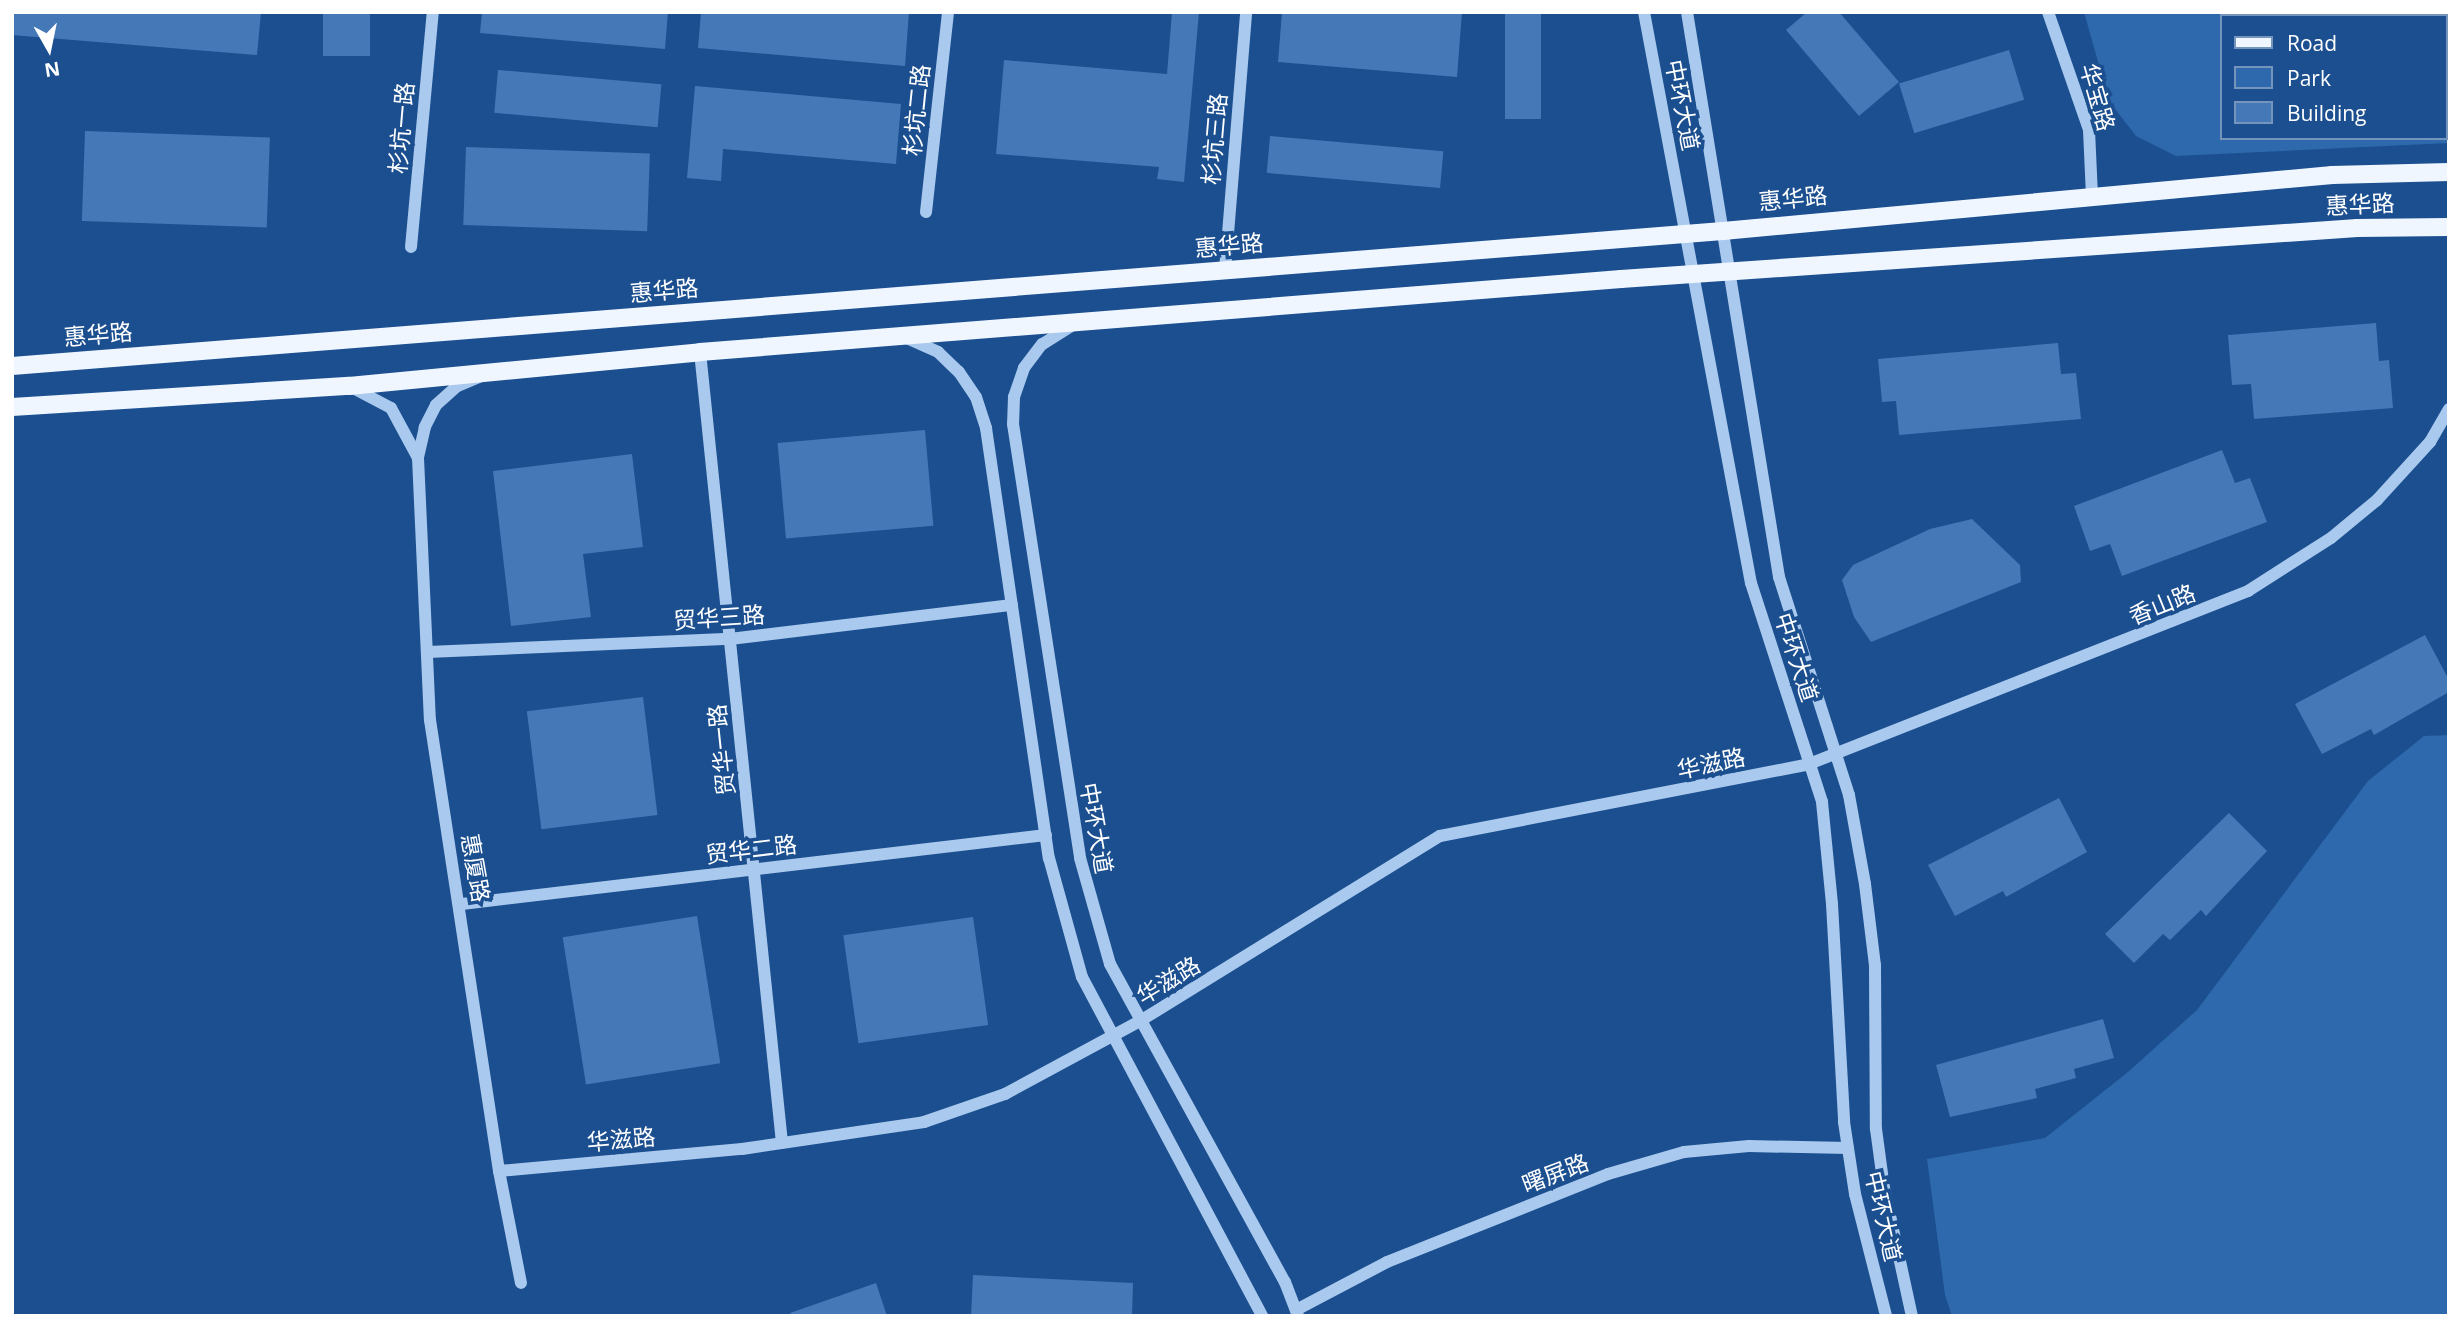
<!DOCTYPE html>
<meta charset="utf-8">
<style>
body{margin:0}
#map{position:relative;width:2461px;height:1328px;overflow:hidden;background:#1b4f8f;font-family:"Open Sans","Noto Sans SC",sans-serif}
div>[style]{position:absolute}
.green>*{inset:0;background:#2e69ad}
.building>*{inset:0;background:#4478b7;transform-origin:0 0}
.minor>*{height:12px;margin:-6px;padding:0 6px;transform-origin:6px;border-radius:6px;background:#a9c9ee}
.major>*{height:18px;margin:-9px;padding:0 9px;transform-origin:9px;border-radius:9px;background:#f0f6ff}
span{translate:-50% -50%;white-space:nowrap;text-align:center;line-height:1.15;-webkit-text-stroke:7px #1b4f8f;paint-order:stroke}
.street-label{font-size:23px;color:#fff}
.frame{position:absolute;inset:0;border:14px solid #fff;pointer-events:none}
.legend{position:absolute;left:2220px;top:14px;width:228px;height:126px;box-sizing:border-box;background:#1b4f8f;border:2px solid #7695bc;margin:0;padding:9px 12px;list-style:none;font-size:21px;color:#fff}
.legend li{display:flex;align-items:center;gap:14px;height:35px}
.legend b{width:35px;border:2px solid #7695bc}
.north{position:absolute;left:14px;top:14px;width:70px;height:70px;-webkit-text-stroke:5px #1b4f8f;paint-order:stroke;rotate:171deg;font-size:19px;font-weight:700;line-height:28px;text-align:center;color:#fff}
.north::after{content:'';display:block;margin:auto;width:24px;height:32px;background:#fff;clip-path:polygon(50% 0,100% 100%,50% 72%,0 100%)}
</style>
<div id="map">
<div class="green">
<div style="clip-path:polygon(evenodd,2084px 12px,2449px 12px,2449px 143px,2176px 156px,2136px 136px,2109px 101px,2084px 12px,2221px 16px,2445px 16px,2445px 138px,2221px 138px,2221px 16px)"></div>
<div style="clip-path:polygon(2449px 735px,2449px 1316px,1952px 1316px,1945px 1295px,1927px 1159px,2045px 1138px,2128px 1072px,2197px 1010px,2368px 781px,2424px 736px)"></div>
</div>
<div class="building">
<div style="clip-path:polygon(12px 12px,261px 12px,257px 55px,12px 35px)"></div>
<div style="left:323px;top:12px;width:47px;height:44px"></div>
<div style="clip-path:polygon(482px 12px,668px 12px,665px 49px,480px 33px)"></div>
<div style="clip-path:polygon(701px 12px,909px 12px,905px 66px,698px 48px)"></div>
<div style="clip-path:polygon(1172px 12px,1199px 12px,1184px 182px,1157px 179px,1159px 167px,996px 154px,1004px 60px,1167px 74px)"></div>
<div style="clip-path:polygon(1282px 12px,1462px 12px,1457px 77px,1278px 62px)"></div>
<div style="left:1505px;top:12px;width:36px;height:107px"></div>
<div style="clip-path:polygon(1807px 12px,1839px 12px,1899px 82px,1859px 116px,1786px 30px)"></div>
<div style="left:2009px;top:50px;width:52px;height:115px;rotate:73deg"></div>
<div style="left:498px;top:70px;width:164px;height:43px;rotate:5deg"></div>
<div style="clip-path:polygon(695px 86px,901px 104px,896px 164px,723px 149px,721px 181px,687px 178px)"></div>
<div style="left:85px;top:131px;width:185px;height:90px;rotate:2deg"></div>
<div style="left:1270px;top:136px;width:174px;height:37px;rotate:5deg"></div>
<div style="left:466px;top:147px;width:184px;height:78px;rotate:2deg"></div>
<div style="clip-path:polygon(2376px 323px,2379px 361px,2389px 360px,2393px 408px,2254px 419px,2251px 384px,2232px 385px,2228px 335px)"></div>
<div style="clip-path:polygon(2058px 343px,2061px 374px,2076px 373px,2081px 419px,1899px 435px,1896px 401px,1882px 402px,1878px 359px)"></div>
<div style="left:925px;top:430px;width:96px;height:148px;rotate:85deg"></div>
<div style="clip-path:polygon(2222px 450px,2235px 483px,2250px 478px,2267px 522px,2122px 576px,2110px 544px,2090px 551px,2074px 506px)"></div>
<div style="clip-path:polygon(632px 454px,643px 547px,583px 554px,591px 617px,511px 626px,493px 471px)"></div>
<div style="clip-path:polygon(1972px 519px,2020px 565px,2021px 582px,1871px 642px,1854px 617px,1842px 580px,1853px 565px,1930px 529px)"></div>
<div style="clip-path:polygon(2425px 635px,2449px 680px,2449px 692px,2374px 735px,2371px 729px,2322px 754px,2295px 704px)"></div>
<div style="left:643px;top:697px;width:119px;height:117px;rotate:83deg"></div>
<div style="clip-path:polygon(2059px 798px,2087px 852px,2006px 897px,2003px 891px,1955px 916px,1928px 865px)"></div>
<div style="clip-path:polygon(2229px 813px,2267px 851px,2206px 916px,2201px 910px,2170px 940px,2163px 934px,2134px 963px,2105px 934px)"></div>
<div style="left:697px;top:916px;width:149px;height:136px;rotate:81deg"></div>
<div style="left:973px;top:917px;width:109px;height:131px;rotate:82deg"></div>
<div style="clip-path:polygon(2103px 1019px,2114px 1058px,2074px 1069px,2076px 1078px,2035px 1089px,2037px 1098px,1950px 1117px,1936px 1065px)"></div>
<div style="clip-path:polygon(973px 1275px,1133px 1283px,1132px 1316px,971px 1316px)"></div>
<div style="clip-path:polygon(876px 1283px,887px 1316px,791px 1316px,790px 1313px)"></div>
</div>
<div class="minor">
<div style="left:1644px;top:12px;width:581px;rotate:79.39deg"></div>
<div style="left:1751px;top:583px;width:230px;rotate:72deg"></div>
<div style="left:1822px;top:802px;width:102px;rotate:84.4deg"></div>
<div style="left:1832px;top:904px;width:218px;rotate:86.8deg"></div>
<div style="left:1844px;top:1122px;width:73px;rotate:81.3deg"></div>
<div style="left:1855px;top:1194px;width:126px;rotate:75.7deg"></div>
<div style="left:1687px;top:12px;width:572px;rotate:80.75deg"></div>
<div style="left:1779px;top:577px;width:229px;rotate:72.2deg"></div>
<div style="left:1849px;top:795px;width:90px;rotate:79.8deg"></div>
<div style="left:1865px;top:884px;width:82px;rotate:83deg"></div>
<div style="left:1875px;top:965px;width:164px;rotate:89.7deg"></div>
<div style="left:1876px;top:1129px;width:60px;rotate:82.3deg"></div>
<div style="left:1884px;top:1188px;width:131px;rotate:77.7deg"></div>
<div style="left:2048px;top:12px;width:125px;rotate:70.8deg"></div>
<div style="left:2089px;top:130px;width:66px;rotate:87.4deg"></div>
<div style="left:926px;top:212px;width:201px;rotate:-83.7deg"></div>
<div style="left:411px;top:247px;width:236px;rotate:-84.7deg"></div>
<div style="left:1225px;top:270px;width:259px;rotate:-85.3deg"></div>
<div style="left:1073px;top:325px;width:36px;rotate:148deg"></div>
<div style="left:1042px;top:344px;width:30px;rotate:127deg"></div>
<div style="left:1024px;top:368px;width:31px;rotate:109deg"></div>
<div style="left:1014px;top:397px;width:27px;rotate:92deg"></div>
<div style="left:1013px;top:424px;width:439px;rotate:81.2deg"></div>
<div style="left:1080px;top:858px;width:110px;rotate:74.2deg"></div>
<div style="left:1110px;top:964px;width:363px;rotate:61.2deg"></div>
<div style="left:1285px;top:1282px;width:36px;rotate:69deg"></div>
<div style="left:909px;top:339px;width:32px;rotate:24deg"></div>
<div style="left:938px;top:352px;width:29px;rotate:44deg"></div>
<div style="left:959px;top:372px;width:30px;rotate:56deg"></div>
<div style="left:976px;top:397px;width:33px;rotate:72deg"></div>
<div style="left:986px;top:428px;width:435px;rotate:81.7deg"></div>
<div style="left:1049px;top:858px;width:123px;rotate:74.5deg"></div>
<div style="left:1082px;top:977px;width:384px;rotate:62deg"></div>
<div style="left:700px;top:352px;width:795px;rotate:84.08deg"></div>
<div style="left:479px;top:377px;width:25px;rotate:157deg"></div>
<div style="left:456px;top:387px;width:27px;rotate:138deg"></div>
<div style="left:436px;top:405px;width:25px;rotate:117deg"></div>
<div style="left:425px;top:427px;width:32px;rotate:103deg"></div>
<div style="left:418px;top:458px;width:262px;rotate:87.4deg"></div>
<div style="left:430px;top:720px;width:456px;rotate:81.3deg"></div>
<div style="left:499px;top:1171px;width:114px;rotate:78.9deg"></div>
<div style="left:353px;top:388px;width:43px;rotate:27.8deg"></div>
<div style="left:391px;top:408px;width:57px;rotate:61.6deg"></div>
<div style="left:428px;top:652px;width:302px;rotate:-2.5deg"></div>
<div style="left:730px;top:639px;width:284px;rotate:-6.9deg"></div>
<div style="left:462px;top:904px;width:588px;rotate:-6.74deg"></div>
<div style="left:499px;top:1171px;width:244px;rotate:-5.2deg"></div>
<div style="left:742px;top:1149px;width:184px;rotate:-8.4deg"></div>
<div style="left:924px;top:1122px;width:86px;rotate:-19.1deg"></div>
<div style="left:1005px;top:1094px;width:153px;rotate:-28.4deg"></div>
<div style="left:1140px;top:1021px;width:352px;rotate:-31.7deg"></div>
<div style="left:1440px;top:836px;width:376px;rotate:-11deg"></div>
<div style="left:1809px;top:764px;width:472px;rotate:-21.5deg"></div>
<div style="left:2248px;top:591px;width:98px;rotate:-32.6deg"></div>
<div style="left:2331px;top:538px;width:60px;rotate:-39.6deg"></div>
<div style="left:2377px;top:500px;width:79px;rotate:-47.6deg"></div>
<div style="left:2430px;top:442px;width:38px;rotate:-60deg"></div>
<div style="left:1296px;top:1310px;width:103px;rotate:-27.8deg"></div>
<div style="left:1387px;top:1262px;width:238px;rotate:-21.7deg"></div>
<div style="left:1608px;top:1174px;width:79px;rotate:-16.1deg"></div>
<div style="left:1684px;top:1152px;width:65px;rotate:-5.3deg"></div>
<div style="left:1749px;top:1146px;width:99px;rotate:1.2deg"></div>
</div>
<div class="major">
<div style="left:12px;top:366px;width:1716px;rotate:-4.51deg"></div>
<div style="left:1723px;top:231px;width:612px;rotate:-5.25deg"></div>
<div style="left:2332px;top:175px;width:117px;rotate:-1.5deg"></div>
<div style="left:12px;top:407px;width:338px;rotate:-3.6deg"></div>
<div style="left:349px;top:386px;width:353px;rotate:-5.5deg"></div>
<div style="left:700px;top:352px;width:924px;rotate:-4.53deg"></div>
<div style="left:1621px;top:279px;width:738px;rotate:-3.96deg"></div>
<div style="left:2357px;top:228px;width:92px;rotate:-0.6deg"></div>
</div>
<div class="street-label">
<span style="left:2098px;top:97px;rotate:74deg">华宝路</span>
<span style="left:1683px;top:105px;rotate:79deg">中环大道</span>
<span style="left:916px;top:110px;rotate:-84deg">杉坑二路</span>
<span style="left:401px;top:128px;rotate:-85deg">杉坑一路</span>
<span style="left:1214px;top:139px;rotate:-85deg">杉坑三路</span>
<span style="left:1793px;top:198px;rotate:-6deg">惠华路</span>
<span style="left:2360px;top:204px;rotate:-3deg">惠华路</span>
<span style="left:1229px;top:245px;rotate:-5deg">惠华路</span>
<span style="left:664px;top:290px;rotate:-5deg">惠华路</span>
<span style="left:98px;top:334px;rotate:-5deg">惠华路</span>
<span style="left:2162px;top:604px;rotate:-22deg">香山路</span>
<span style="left:719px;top:617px;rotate:-4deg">贸华三路</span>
<span style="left:1797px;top:657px;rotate:72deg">中环大道</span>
<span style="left:721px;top:750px;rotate:-96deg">贸华一路</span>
<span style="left:1711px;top:763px;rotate:-12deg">华滋路</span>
<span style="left:1097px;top:828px;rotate:80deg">中环大道</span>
<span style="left:751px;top:849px;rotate:-7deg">贸华二路</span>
<span style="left:476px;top:868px;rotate:80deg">惠厦路</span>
<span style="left:1168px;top:980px;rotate:-31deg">华滋路</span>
<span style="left:621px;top:1139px;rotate:-5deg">华滋路</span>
<span style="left:1555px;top:1173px;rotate:-21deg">曙屏路</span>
<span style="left:1884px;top:1216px;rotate:77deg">中环大道</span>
</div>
<div class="frame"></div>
<ul class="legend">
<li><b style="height:9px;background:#f0f6ff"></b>Road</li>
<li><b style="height:19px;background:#2e69ad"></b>Park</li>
<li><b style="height:19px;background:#4478b7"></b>Building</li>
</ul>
<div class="north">N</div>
</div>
